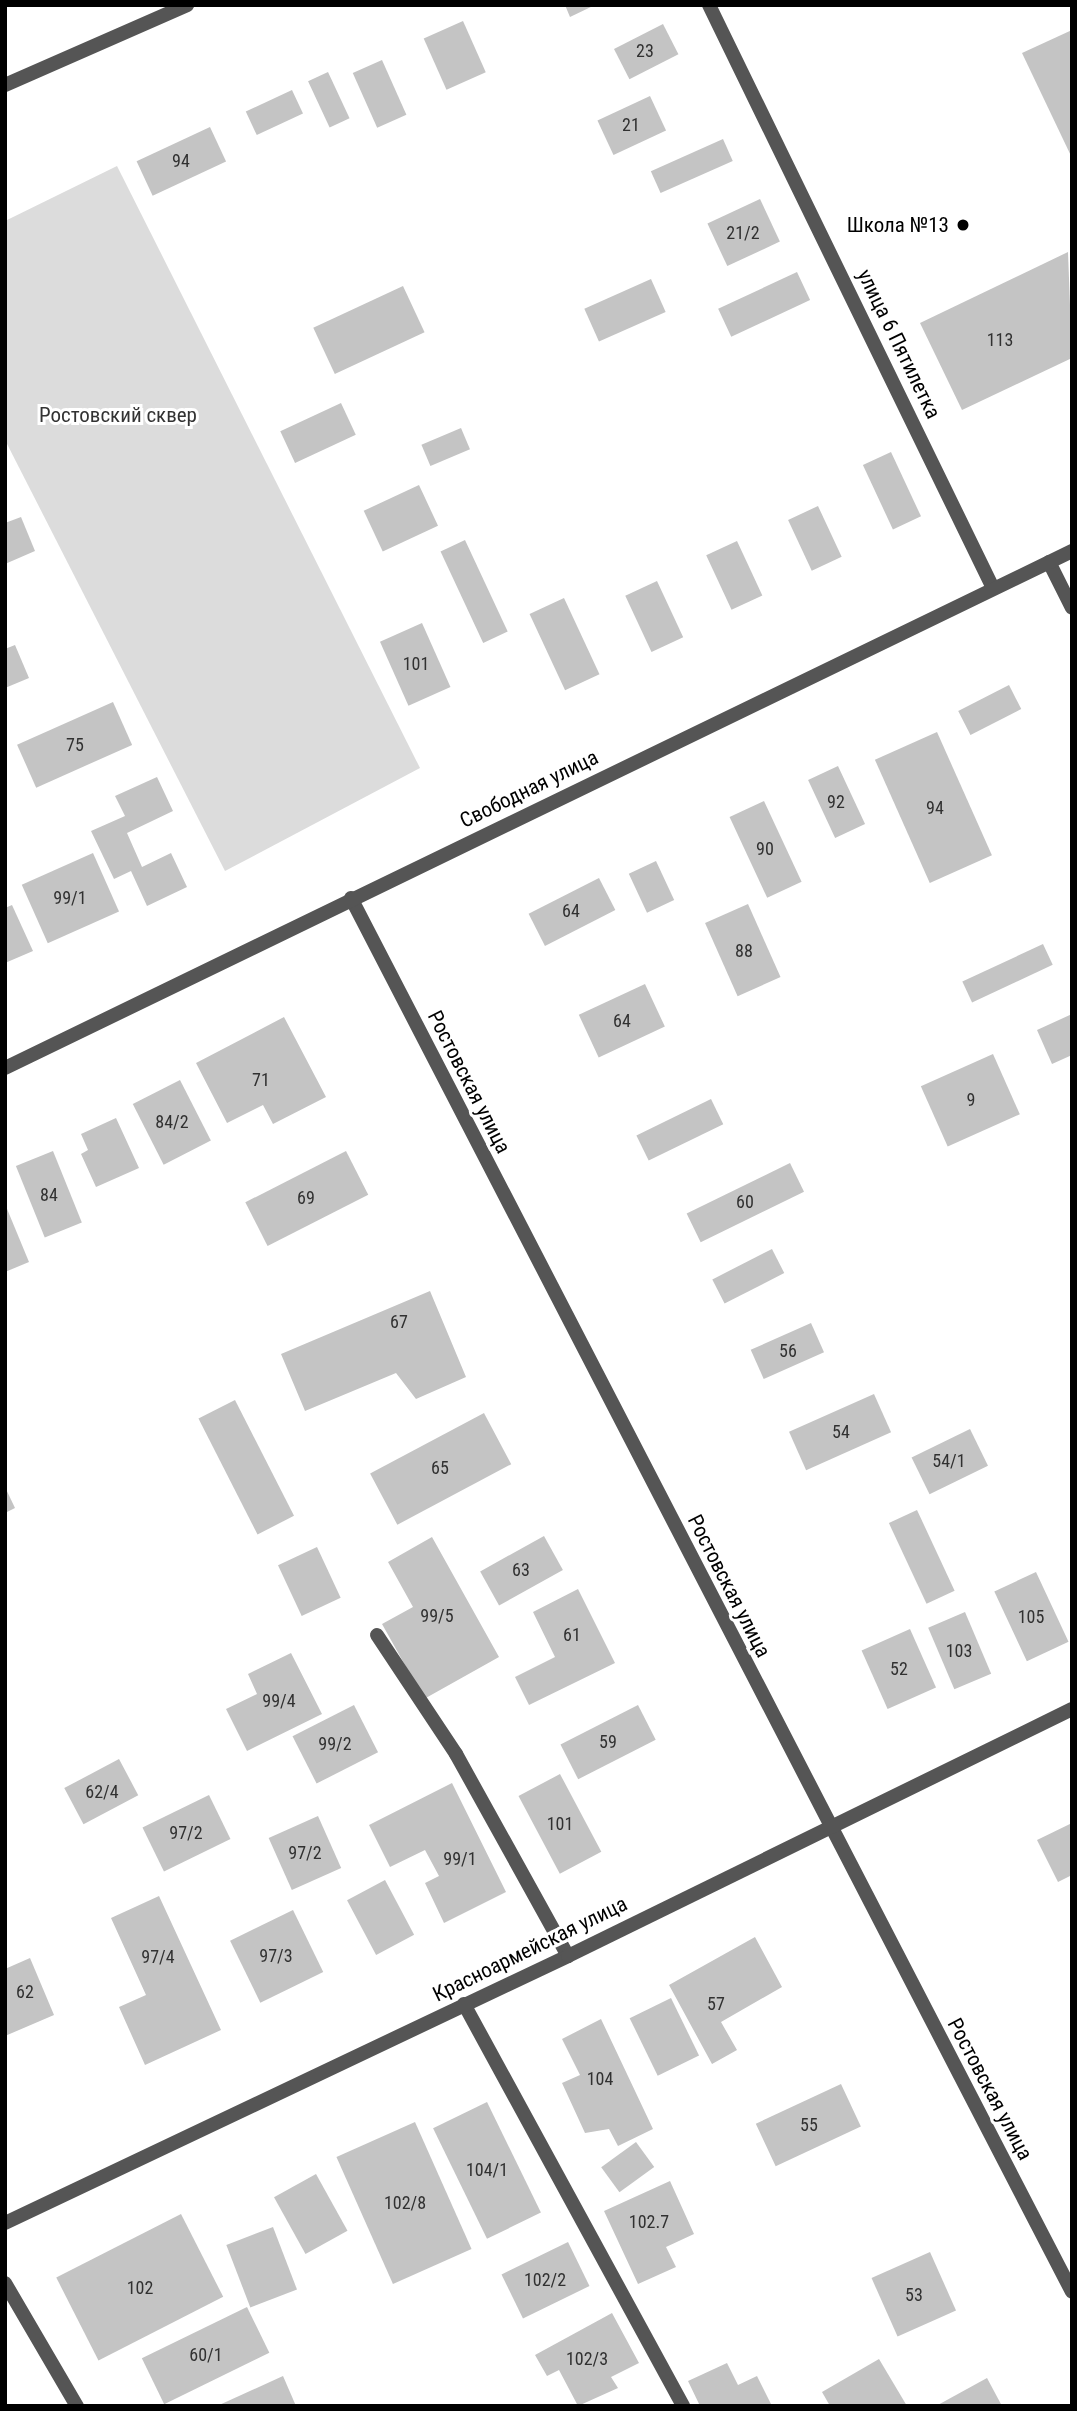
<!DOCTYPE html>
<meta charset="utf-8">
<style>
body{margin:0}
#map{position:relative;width:1077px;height:2411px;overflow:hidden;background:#fff;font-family:"Roboto Condensed",sans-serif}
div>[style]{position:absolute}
.green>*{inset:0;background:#dcdcdc}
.building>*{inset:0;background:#c4c4c4;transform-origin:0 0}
.service>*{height:14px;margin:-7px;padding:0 7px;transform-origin:7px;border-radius:7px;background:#555}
.minor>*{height:14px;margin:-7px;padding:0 7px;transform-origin:7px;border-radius:7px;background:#555}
.dots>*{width:19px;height:19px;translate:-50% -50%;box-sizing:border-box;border:4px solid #fff;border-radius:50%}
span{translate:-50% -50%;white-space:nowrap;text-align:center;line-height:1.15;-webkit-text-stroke:6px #fff;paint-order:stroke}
.number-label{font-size:18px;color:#313131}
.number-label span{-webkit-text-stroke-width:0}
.poi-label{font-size:21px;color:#000}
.right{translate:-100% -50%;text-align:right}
.street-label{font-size:21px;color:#000}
.park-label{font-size:21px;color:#333}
.frame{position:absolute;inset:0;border:7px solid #000;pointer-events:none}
</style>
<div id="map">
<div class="green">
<div style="clip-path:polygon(117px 166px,420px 768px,225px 871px,5px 440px,5px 221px)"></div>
</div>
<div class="building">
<div style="clip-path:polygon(565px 5px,595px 5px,570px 17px)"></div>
<div style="left:463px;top:21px;width:56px;height:43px;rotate:66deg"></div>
<div style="left:663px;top:24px;width:34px;height:55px;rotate:63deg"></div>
<div style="clip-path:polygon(1072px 30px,1072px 158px,1022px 53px)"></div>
<div style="left:382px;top:60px;width:60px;height:32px;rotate:66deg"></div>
<div style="left:328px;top:72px;width:51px;height:22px;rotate:65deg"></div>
<div style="left:292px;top:90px;width:26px;height:51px;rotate:65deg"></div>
<div style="left:650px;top:96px;width:38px;height:58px;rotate:65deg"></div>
<div style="left:210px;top:127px;width:38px;height:81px;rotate:65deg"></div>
<div style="left:723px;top:139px;width:24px;height:79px;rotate:66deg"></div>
<div style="left:760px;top:199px;width:47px;height:58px;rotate:65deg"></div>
<div style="clip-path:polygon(1068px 252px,1072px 358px,962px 410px,920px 323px)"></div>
<div style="left:797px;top:272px;width:31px;height:87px;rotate:65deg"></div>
<div style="left:651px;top:279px;width:36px;height:73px;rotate:66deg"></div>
<div style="left:403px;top:286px;width:51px;height:99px;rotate:65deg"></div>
<div style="left:341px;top:403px;width:35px;height:67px;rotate:65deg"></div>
<div style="left:461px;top:428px;width:23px;height:43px;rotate:67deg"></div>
<div style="left:891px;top:452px;width:71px;height:31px;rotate:65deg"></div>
<div style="left:419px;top:485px;width:45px;height:61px;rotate:65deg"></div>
<div style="left:818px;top:506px;width:56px;height:33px;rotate:65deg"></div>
<div style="clip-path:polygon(21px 517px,35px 551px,5px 564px,5px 523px)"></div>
<div style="left:465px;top:540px;width:101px;height:27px;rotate:65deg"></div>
<div style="left:737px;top:541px;width:60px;height:34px;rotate:65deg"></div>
<div style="left:657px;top:581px;width:62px;height:35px;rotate:65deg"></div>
<div style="left:564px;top:598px;width:84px;height:38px;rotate:65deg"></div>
<div style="left:422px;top:623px;width:70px;height:46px;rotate:66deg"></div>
<div style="clip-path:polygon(15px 645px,29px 678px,5px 688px,5px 649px)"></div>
<div style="left:1009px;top:685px;width:27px;height:57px;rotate:63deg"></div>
<div style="left:113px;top:702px;width:47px;height:105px;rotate:66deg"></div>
<div style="left:937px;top:732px;width:135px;height:68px;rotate:66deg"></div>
<div style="left:838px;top:766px;width:64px;height:33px;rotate:65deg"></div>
<div style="clip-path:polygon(157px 777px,173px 811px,127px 833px,142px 867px,171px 853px,187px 887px,147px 906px,131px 871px,114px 879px,91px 831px,125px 816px,115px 796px)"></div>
<div style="left:764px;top:801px;width:89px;height:38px;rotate:65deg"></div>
<div style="left:93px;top:853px;width:64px;height:78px;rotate:66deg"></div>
<div style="left:656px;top:861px;width:43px;height:30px;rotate:65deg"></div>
<div style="left:599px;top:878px;width:36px;height:79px;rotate:63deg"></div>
<div style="left:748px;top:904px;width:80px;height:47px;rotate:66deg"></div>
<div style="clip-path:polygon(12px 905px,33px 951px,5px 963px,5px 908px)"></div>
<div style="left:1043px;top:944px;width:23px;height:89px;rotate:65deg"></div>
<div style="left:645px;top:984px;width:47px;height:73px;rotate:65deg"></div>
<div style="clip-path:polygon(1072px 1014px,1072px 1055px,1052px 1064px,1037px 1030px)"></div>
<div style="clip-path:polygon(284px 1017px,326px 1097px,273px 1124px,263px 1105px,227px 1123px,196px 1063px)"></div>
<div style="left:993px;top:1054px;width:66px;height:79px;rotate:66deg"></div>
<div style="left:180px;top:1080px;width:68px;height:53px;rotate:63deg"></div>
<div style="left:711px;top:1099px;width:28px;height:83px;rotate:64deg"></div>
<div style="clip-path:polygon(116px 1118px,139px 1168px,96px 1187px,81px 1154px,88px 1150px,81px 1134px)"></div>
<div style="left:53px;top:1151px;width:77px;height:40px;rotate:68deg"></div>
<div style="left:346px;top:1151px;width:49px;height:113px;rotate:63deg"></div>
<div style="left:790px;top:1163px;width:32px;height:115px;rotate:64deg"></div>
<div style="clip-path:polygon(5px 1204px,29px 1262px,5px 1272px)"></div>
<div style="left:772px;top:1249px;width:27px;height:67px;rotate:63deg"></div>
<div style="clip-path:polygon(430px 1291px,466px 1377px,416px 1399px,396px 1373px,305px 1411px,281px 1354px)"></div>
<div style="left:811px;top:1323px;width:32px;height:66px;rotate:66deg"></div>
<div style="left:874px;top:1394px;width:42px;height:93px;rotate:66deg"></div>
<div style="left:235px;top:1400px;width:130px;height:41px;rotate:63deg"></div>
<div style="left:484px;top:1413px;width:58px;height:129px;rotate:62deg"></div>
<div style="left:970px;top:1429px;width:41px;height:65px;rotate:64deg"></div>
<div style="clip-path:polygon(5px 1487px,15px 1508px,5px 1513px)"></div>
<div style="left:917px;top:1510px;width:89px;height:31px;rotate:65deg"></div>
<div style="left:544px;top:1536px;width:39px;height:73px;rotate:61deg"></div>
<div style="clip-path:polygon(432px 1537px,499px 1657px,424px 1699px,382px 1624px,413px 1607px,388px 1562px)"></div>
<div style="left:317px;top:1547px;width:56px;height:43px;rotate:65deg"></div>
<div style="left:1036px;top:1572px;width:77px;height:46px;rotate:65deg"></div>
<div style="clip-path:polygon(578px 1589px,615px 1663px,529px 1705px,515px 1677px,555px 1657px,533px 1612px)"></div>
<div style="left:965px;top:1612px;width:67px;height:40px;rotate:67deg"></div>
<div style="left:910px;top:1629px;width:64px;height:53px;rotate:66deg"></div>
<div style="clip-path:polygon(291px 1653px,322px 1714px,247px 1751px,226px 1709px,257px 1694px,248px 1674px)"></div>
<div style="left:354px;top:1705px;width:53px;height:69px;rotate:63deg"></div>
<div style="left:638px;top:1705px;width:39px;height:87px;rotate:63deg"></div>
<div style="left:119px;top:1759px;width:41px;height:62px;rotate:62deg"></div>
<div style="left:560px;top:1774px;width:88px;height:47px;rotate:62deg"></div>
<div style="clip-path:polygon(452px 1783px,506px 1892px,444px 1923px,425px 1883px,439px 1876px,425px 1850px,390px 1867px,369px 1825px)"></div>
<div style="left:209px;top:1795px;width:49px;height:74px;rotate:64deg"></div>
<div style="left:318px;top:1816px;width:57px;height:54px;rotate:66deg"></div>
<div style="clip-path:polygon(1072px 1823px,1072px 1875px,1058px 1882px,1037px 1840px)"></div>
<div style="left:385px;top:1880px;width:62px;height:43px;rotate:62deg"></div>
<div style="clip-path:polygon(159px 1896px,221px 2030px,145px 2065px,119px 2007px,146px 1995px,111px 1918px)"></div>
<div style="left:293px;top:1910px;width:69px;height:70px;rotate:64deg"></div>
<div style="clip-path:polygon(755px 1937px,782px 1987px,721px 2022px,737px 2050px,712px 2064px,669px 1985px)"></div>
<div style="clip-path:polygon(30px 1958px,54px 2015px,5px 2036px,5px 1969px)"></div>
<div style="left:671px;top:1998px;width:64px;height:46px;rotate:64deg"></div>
<div style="clip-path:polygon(601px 2019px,653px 2129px,618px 2146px,609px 2129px,585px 2133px,562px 2083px,580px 2075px,562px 2039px)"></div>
<div style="left:841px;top:2084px;width:47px;height:94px;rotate:65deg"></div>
<div style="left:487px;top:2102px;width:123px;height:60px;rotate:64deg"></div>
<div style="left:415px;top:2122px;width:139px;height:86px;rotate:66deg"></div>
<div style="left:636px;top:2142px;width:31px;height:43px;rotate:54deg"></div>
<div style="left:316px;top:2174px;width:65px;height:48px;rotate:61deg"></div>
<div style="clip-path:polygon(670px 2181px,694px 2234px,666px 2247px,676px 2267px,638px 2284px,604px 2211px)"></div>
<div style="left:181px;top:2214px;width:93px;height:140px;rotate:63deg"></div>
<div style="left:273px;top:2227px;width:67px;height:50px;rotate:69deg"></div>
<div style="left:568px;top:2242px;width:49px;height:74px;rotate:64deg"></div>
<div style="left:930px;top:2252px;width:64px;height:64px;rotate:66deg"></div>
<div style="left:247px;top:2307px;width:51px;height:117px;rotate:64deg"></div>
<div style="clip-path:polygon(612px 2313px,639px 2363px,611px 2377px,618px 2388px,578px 2406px,559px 2370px,547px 2376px,535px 2355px)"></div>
<div style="clip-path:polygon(879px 2359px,907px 2406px,830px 2406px,822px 2392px)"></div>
<div style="clip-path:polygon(727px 2363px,738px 2385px,757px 2376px,772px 2406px,700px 2406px,688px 2381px)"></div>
<div style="clip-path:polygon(283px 2376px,296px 2406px,217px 2406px)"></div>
<div style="clip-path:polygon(987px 2378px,1002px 2406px,936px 2406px)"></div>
</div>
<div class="service">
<div style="left:709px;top:5px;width:648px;rotate:64.03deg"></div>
<div style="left:377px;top:1635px;width:143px;rotate:56.4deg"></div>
<div style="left:456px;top:1754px;width:231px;rotate:61deg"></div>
<div style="left:464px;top:2004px;width:458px;rotate:61.4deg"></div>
</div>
<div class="minor">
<div style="left:5px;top:85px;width:199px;rotate:-23.7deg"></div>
<div style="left:1049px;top:562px;width:51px;rotate:63.4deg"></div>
<div style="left:351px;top:898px;width:1569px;rotate:62.65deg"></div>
<div style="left:5px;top:1068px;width:1186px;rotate:-25.85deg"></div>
<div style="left:5px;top:2223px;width:623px;rotate:-25.37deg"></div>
<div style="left:568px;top:1956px;width:561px;rotate:-26.11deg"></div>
<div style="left:5px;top:2283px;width:143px;rotate:59.7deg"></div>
</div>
<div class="dots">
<div style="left:963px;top:225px;background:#000"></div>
</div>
<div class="number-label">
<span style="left:645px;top:51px">23</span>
<span style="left:631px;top:125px">21</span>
<span style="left:181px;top:161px">94</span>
<span style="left:743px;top:233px">21/2</span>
<span style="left:1000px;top:340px">113</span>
<span style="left:416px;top:664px">101</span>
<span style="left:75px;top:745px">75</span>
<span style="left:836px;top:802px">92</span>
<span style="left:935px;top:808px">94</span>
<span style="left:765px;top:849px">90</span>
<span style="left:70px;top:898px">99/1</span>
<span style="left:571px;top:911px">64</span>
<span style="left:744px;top:951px">88</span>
<span style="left:622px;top:1021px">64</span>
<span style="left:261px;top:1080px">71</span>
<span style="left:971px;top:1100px">9</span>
<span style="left:172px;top:1122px">84/2</span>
<span style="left:49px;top:1195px">84</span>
<span style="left:306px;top:1198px">69</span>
<span style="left:745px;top:1202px">60</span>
<span style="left:399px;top:1322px">67</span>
<span style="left:788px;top:1351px">56</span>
<span style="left:841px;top:1432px">54</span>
<span style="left:949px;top:1461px">54/1</span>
<span style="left:440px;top:1468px">65</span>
<span style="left:521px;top:1570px">63</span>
<span style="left:437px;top:1616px">99/5</span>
<span style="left:1031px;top:1617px">105</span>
<span style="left:572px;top:1635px">61</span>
<span style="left:959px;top:1651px">103</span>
<span style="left:899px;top:1669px">52</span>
<span style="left:279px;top:1701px">99/4</span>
<span style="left:608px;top:1742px">59</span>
<span style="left:335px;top:1744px">99/2</span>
<span style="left:102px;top:1792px">62/4</span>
<span style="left:560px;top:1824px">101</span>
<span style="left:186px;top:1833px">97/2</span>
<span style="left:305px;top:1853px">97/2</span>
<span style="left:460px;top:1859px">99/1</span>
<span style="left:276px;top:1956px">97/3</span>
<span style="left:158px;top:1957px">97/4</span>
<span style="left:25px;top:1992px">62</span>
<span style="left:716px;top:2004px">57</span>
<span style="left:600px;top:2079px">104</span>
<span style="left:809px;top:2125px">55</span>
<span style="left:487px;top:2170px">104/1</span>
<span style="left:405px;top:2203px">102/8</span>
<span style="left:649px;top:2222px">102.7</span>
<span style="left:545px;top:2280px">102/2</span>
<span style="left:140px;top:2288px">102</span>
<span style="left:914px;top:2295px">53</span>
<span style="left:206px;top:2355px">60/1</span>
<span style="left:587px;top:2359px">102/3</span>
</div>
<div class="poi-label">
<span class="right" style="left:949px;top:225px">Школа №13</span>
</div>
<div class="street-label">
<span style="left:899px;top:344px;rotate:64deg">улица 6 Пятилетка</span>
<span style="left:529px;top:789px;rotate:-26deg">Свободная улица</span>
<span style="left:469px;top:1082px;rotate:63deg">Ростовская улица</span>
<span style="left:729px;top:1586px;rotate:63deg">Ростовская улица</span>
<span style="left:530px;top:1949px;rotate:-26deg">Красноармейская улица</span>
<span style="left:990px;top:2089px;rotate:62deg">Ростовская улица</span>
</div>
<div class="park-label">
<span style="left:118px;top:415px">Ростовский сквер</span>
</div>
<div class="frame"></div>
</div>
